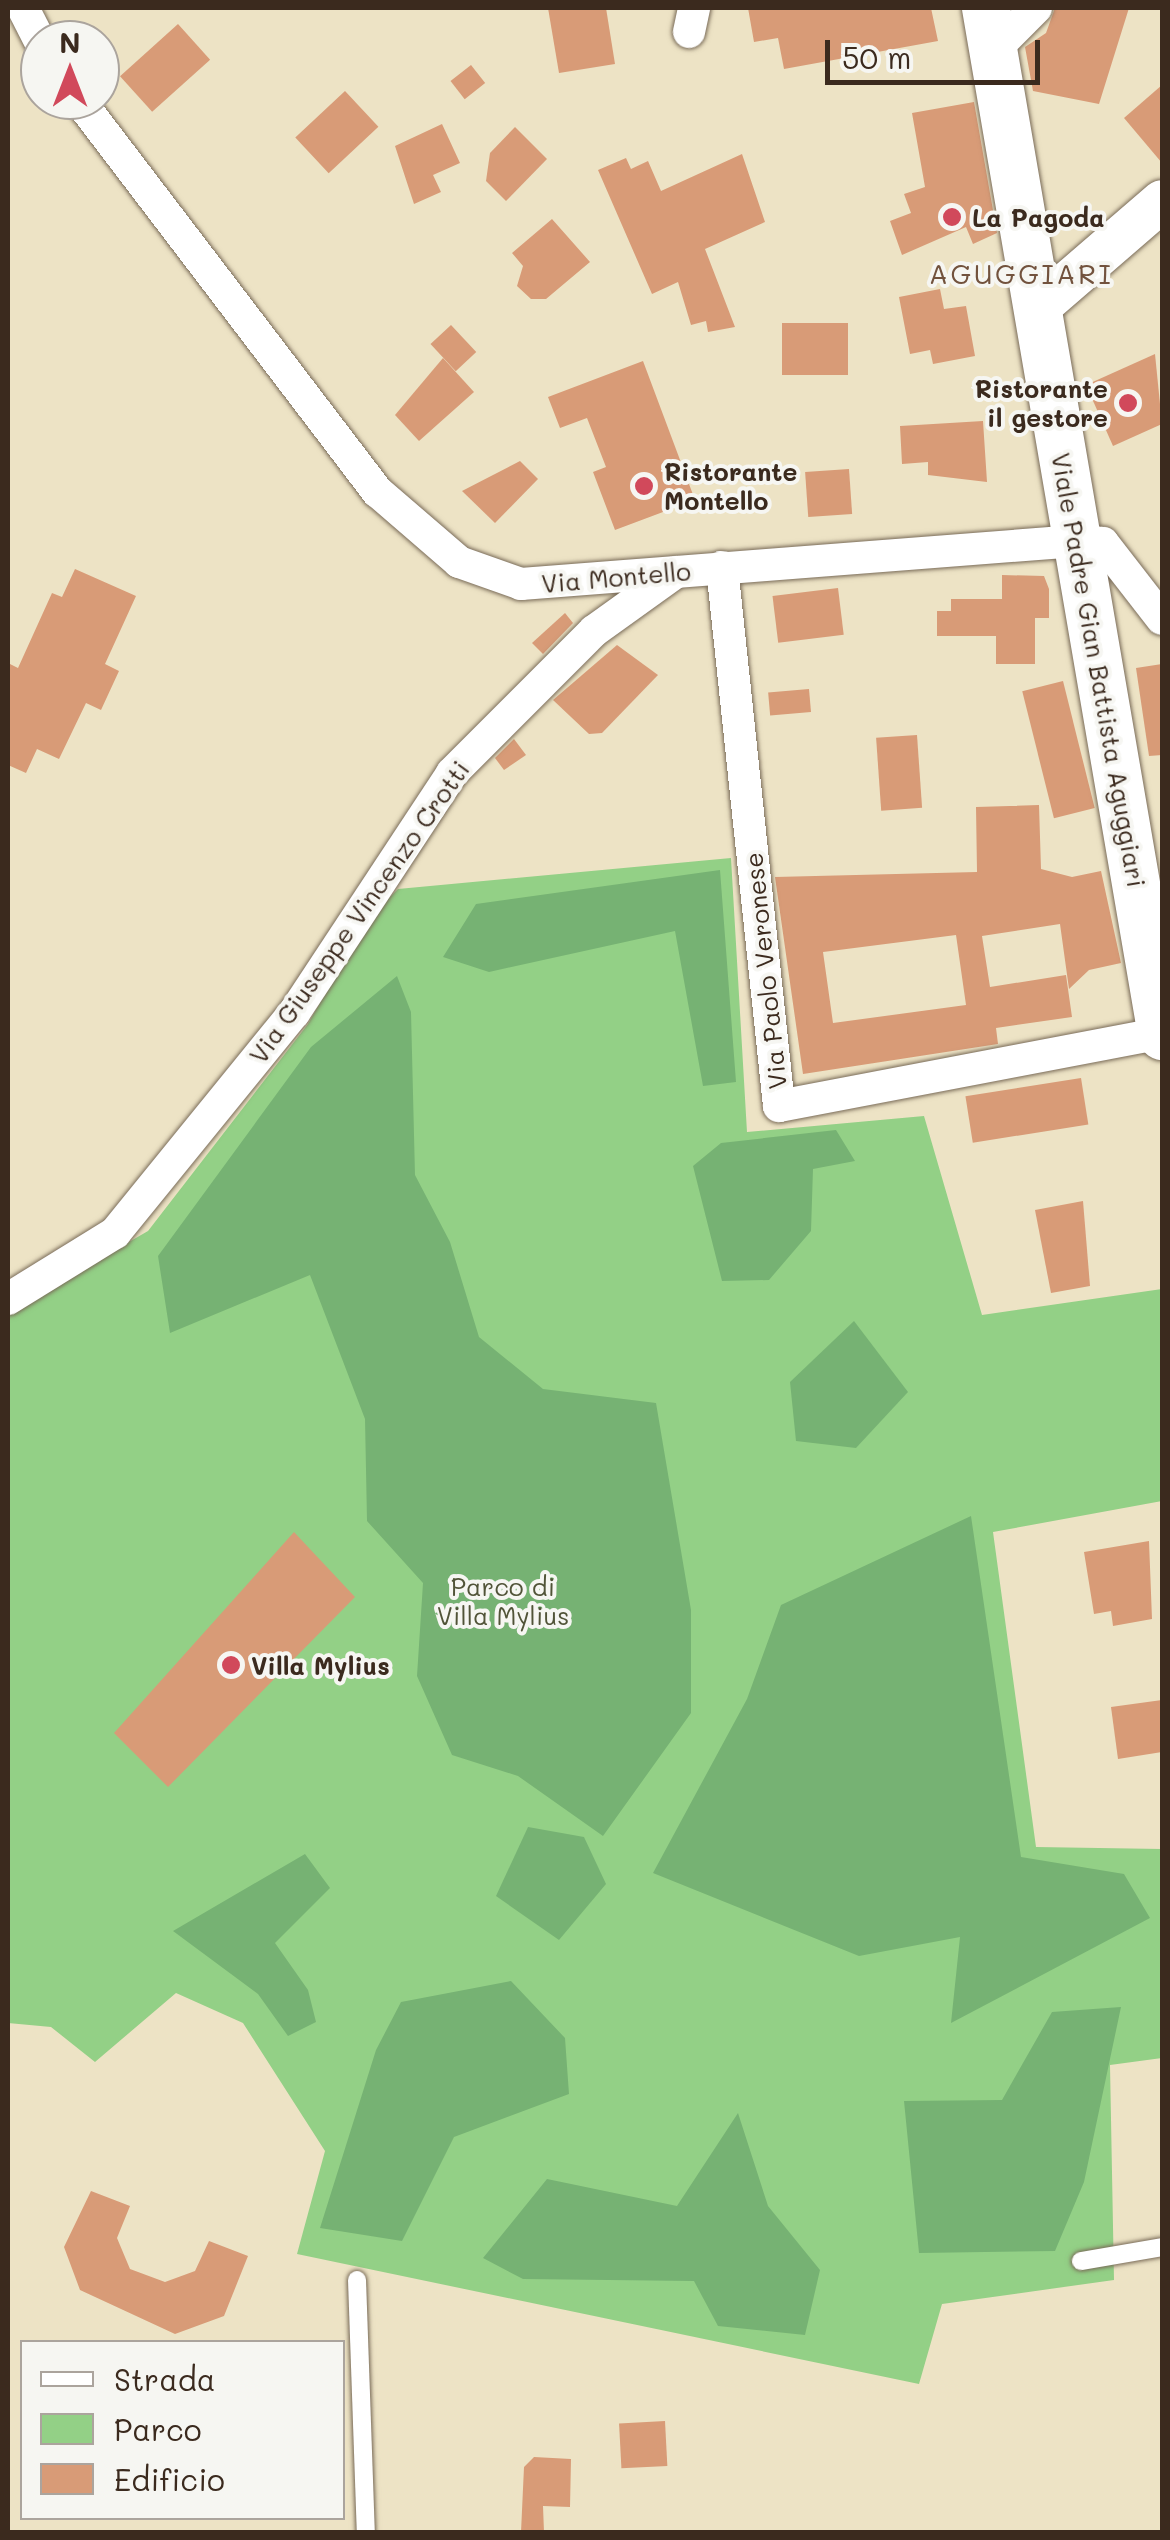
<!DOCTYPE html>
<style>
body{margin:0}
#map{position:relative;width:1170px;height:2540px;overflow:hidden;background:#ede3c5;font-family:Mali,sans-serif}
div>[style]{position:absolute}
.green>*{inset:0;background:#93d086}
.forest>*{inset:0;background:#76b273}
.building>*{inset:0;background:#d89b77;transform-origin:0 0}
.roads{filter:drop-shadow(0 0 2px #796b58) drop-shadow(0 0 2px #796b58)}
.service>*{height:18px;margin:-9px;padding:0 9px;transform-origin:9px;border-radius:9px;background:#fff}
.minor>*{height:32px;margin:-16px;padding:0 16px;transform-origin:16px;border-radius:16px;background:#fff}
.tertiary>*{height:42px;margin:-21px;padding:0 21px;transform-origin:21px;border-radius:21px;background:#fff}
.secondary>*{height:48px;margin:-24px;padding:0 24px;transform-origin:24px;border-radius:24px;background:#fff}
.dots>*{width:28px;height:28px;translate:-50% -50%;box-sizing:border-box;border:5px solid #f6f6f2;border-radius:50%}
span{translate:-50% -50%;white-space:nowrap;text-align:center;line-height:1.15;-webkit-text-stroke:8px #f6f6f2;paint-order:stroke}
.poi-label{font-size:25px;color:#3b2a1e;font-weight:700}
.left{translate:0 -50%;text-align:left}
.right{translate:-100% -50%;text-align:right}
.street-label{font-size:25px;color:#3b2a1e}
.park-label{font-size:25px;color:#515438}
.neighbourhood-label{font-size:28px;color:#72523d;letter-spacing:2.5px}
.frame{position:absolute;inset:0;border:10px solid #3b2a1e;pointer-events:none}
.legend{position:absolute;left:20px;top:2340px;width:325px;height:180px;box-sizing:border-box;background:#f6f6f2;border:2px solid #aba49d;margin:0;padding:12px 18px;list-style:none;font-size:30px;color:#3b2a1e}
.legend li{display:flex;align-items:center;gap:20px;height:50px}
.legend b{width:50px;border:2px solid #aba49d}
.north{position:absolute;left:20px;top:20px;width:100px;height:100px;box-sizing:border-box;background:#f6f6f2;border:2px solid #aba49d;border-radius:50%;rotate:0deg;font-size:28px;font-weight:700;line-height:40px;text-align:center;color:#3b2a1e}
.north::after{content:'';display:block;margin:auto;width:35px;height:45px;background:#d1495b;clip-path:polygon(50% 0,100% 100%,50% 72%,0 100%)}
.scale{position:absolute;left:825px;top:40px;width:215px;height:45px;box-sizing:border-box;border:5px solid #3b2a1e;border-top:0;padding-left:12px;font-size:30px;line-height:35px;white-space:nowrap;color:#3b2a1e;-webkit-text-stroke:8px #f6f6f2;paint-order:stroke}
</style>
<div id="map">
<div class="green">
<div style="clip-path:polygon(731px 858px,747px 1132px,924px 1116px,982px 1315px,1162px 1289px,1162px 1501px,993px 1532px,1036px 1847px,1162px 1849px,1162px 2058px,1110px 2065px,1114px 2280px,942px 2304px,919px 2384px,297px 2254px,325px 2151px,243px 2023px,176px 1993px,95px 2062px,51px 2027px,8px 2023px,8px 1312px,148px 1231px,308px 1024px,366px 921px,398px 889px)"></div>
</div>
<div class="forest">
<div style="clip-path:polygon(720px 870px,736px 1082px,703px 1086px,675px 931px,489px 972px,443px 957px,476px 904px)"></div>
<div style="clip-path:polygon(397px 976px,411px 1012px,415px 1175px,450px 1242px,479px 1337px,543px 1389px,656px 1403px,691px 1610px,691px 1713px,603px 1836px,518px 1776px,452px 1755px,417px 1676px,423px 1583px,367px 1521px,365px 1419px,310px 1275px,170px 1333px,158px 1256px,311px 1047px)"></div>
<div style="clip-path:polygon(836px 1130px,855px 1161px,813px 1169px,811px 1231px,769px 1280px,722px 1281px,693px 1166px,721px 1143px)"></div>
<div style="clip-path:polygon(854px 1321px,908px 1392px,856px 1448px,796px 1441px,790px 1382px)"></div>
<div style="clip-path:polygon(971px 1516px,1021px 1857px,1124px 1874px,1150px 1918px,951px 2023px,960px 1937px,859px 1956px,653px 1873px,747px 1699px,781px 1605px)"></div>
<div style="clip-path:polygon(528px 1827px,584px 1837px,606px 1884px,559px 1940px,496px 1896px)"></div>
<div style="clip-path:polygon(305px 1854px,330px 1888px,275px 1943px,308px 1990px,316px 2022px,288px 2036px,258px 1994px,173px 1931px)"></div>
<div style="clip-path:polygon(511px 1981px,565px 2038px,569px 2094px,454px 2137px,402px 2241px,320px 2228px,376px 2050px,401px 2002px)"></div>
<div style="clip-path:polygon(1121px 2007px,1084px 2182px,1055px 2251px,919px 2253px,904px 2101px,1002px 2100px,1052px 2012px)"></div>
<div style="clip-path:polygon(738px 2113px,768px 2206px,820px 2270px,805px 2335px,718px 2326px,694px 2281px,523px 2279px,483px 2258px,547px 2179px,677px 2206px)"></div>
</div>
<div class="building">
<div style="clip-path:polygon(548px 8px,606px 8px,615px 64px,559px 73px)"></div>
<div style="clip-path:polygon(748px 8px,931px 8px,938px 41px,784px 69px,778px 38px,754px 42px)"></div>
<div style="clip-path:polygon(1055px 8px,1129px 8px,1099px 104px,1033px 91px,1025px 47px,1046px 33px)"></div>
<div style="left:178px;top:24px;width:48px;height:78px;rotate:48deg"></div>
<div style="left:471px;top:65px;width:23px;height:26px;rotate:52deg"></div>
<div style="clip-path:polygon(1162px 85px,1162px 163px,1124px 118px)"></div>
<div style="left:345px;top:91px;width:49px;height:68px;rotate:47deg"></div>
<div style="clip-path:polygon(974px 102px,997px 233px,973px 244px,966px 227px,902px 255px,890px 221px,911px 213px,904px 194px,925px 187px,912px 113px)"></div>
<div style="clip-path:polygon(442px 124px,460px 163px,433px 175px,441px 192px,414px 204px,395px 146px)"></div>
<div style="clip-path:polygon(515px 127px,547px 159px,506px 201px,486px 181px,490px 153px)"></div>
<div style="clip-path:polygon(742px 154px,765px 222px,705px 249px,735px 327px,708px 332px,706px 321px,691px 325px,678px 282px,652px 294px,598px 170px,626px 158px,631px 169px,648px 161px,661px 191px)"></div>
<div style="clip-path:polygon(552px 219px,590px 262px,546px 299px,531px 299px,517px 286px,523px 266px,512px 253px)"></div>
<div style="clip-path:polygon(940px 289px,944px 309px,966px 306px,975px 356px,933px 364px,930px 350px,910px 354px,899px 297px)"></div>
<div style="left:848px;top:323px;width:52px;height:66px;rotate:90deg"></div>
<div style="left:451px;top:325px;width:37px;height:28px;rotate:47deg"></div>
<div style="clip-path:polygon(1155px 354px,1162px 424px,1113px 446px,1086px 385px)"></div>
<div style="clip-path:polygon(443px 358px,474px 392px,419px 441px,395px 415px)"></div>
<div style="clip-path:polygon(643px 361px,695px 500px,615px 530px,593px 472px,606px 467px,587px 418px,560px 428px,548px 397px)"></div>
<div style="clip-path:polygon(983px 421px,987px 482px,928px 475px,928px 462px,902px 464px,900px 426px)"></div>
<div style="clip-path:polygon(520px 461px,538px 479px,495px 523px,462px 491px)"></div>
<div style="left:849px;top:469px;width:45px;height:44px;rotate:86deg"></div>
<div style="clip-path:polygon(75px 569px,136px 596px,105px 664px,119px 671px,101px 710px,86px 703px,59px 759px,37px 749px,26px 773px,8px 765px,8px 663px,18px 668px,52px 593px,62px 597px)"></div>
<div style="clip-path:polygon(1002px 575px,1044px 576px,1049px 589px,1049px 618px,1035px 618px,1035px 664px,996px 664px,996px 636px,937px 636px,937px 611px,951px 611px,951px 599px,1002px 599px)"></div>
<div style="left:838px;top:588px;width:47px;height:66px;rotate:83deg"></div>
<div style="clip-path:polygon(565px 613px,573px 623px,543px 654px,532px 643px)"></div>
<div style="clip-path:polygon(617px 645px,658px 675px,602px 733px,589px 734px,553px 700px)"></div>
<div style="clip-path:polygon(1162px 664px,1162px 755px,1149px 756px,1136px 668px)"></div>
<div style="left:1063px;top:681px;width:131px;height:42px;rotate:76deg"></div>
<div style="left:809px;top:689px;width:23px;height:41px;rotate:85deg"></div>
<div style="left:917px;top:735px;width:73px;height:41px;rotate:86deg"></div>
<div style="clip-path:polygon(514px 739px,526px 755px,504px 770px,495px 758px)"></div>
<div style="clip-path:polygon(evenodd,1039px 805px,1041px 869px,1072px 877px,1101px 871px,1121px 963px,1089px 970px,1069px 989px,1060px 924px,982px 936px,990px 987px,1066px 975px,1072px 1017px,996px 1028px,998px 1044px,803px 1074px,775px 877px,977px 872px,976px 807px,1039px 805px,956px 935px,966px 1005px,833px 1023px,823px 952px,956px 935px)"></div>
<div style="left:1081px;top:1078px;width:47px;height:117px;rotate:81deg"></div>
<div style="clip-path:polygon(1083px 1201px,1090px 1286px,1051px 1293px,1035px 1210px)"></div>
<div style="clip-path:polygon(294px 1532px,355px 1597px,168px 1787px,114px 1733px)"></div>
<div style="clip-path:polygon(1149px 1541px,1152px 1619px,1113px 1626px,1111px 1611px,1094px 1614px,1084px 1552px)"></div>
<div style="clip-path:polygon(1162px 1700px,1162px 1752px,1118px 1759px,1111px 1707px)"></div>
<div style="clip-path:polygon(91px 2191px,130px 2206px,117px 2238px,130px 2269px,165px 2282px,195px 2271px,209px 2241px,248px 2256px,224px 2316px,175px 2334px,80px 2290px,64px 2247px)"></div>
<div style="left:665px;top:2421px;width:45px;height:46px;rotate:87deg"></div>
<div style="clip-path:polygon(534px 2457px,571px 2459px,570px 2507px,543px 2506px,544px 2532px,521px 2532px,524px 2467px)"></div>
</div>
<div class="roads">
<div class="service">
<div style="left:1081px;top:2261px;width:82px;rotate:-9.8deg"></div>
<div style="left:357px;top:2280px;width:252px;rotate:88deg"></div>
</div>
<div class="minor">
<div style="left:23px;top:8px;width:38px;rotate:63deg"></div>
<div style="left:689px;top:32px;width:25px;rotate:-78deg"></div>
<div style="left:993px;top:51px;width:61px;rotate:-45deg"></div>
<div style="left:79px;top:100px;width:493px;rotate:52.7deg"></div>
<div style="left:378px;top:492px;width:107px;rotate:40.8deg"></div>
<div style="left:459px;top:562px;width:66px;rotate:19.5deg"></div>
<div style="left:521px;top:584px;width:557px;rotate:-4.43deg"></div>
<div style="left:1076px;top:541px;width:27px;rotate:4deg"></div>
<div style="left:1103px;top:543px;width:96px;rotate:52.2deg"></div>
<div style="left:722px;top:567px;width:542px;rotate:83.96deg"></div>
<div style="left:779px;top:1106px;width:390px;rotate:-10.8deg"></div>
<div style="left:8px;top:1299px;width:126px;rotate:-31.7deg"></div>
<div style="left:115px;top:1233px;width:284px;rotate:-50.9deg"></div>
<div style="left:294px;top:1013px;width:287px;rotate:-56.6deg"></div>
<div style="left:452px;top:773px;width:201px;rotate:-45deg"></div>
<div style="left:594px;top:631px;width:101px;rotate:-35.7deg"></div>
</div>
<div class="tertiary">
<div style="left:1037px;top:309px;width:165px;rotate:-40.8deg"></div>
</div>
<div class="secondary">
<div style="left:986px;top:8px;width:1043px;rotate:80.28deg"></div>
</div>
</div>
<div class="dots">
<div style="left:952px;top:217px;background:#d1495b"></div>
<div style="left:1128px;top:403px;background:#d1495b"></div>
<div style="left:644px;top:486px;background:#d1495b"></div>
<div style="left:231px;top:1665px;background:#d1495b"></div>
</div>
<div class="poi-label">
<span class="left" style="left:972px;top:217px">La Pagoda</span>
<span class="right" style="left:1108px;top:403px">Ristorante<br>il gestore</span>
<span class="left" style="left:664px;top:486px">Ristorante<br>Montello</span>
<span class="left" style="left:251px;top:1665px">Villa Mylius</span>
</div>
<div class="street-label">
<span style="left:616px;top:577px;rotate:-5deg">Via Montello</span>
<span style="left:1099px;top:670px;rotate:80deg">Viale Padre Gian Battista Aguggiari</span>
<span style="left:359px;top:912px;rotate:-55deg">Via Giuseppe Vincenzo Crotti</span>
<span style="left:765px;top:971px;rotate:-96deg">Via Paolo Veronese</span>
</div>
<div class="park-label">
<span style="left:503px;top:1601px">Parco di<br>Villa Mylius</span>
</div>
<div class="neighbourhood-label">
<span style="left:1021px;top:273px">AGUGGIARI</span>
</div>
<div class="frame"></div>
<ul class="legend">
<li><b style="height:12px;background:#fff"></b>Strada</li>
<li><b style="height:28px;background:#93d086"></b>Parco</li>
<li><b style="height:28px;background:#d89b77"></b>Edificio</li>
</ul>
<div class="north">N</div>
<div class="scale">50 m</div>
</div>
